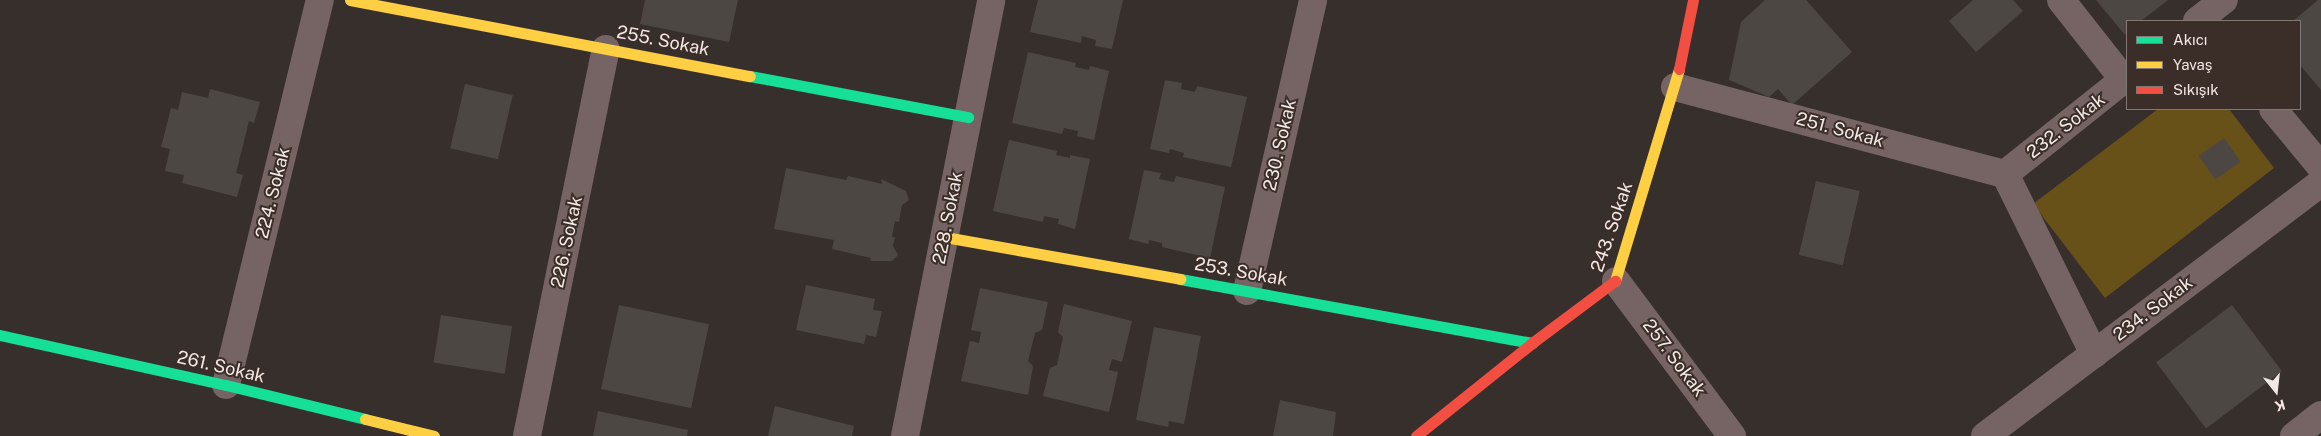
<!DOCTYPE html>
<meta charset="utf-8">
<style>
body{margin:0}
#map{position:relative;width:2321px;height:436px;overflow:hidden;background:#372f2c;font-family:"Public Sans",sans-serif}
div>[style]{position:absolute}
.green>*{inset:0;background:#685119}
.building>*{inset:0;background:#4d4743;transform-origin:0 0}
.street>*{height:28px;margin:-14px;padding:0 14px;transform-origin:14px;border-radius:14px;background:#756463}
.fast>*{height:11px;margin:-5.5px;padding:0 5.5px;transform-origin:5.5px;border-radius:5.5px;background:#16e098}
.slow>*{height:11px;margin:-5.5px;padding:0 5.5px;transform-origin:5.5px;border-radius:5.5px;background:#ffcf43}
.jam>*{height:11px;margin:-5.5px;padding:0 5.5px;transform-origin:5.5px;border-radius:5.5px;background:#f24e42}
span{translate:-50% -50%;white-space:nowrap;text-align:center;line-height:1.15;-webkit-text-stroke:4px #3b2d28;paint-order:stroke}
.street-label{font-size:18px;color:#f2e8e5}
.legend{position:absolute;left:2126px;top:20px;width:175px;height:90px;box-sizing:border-box;background:#3b2d28;border:1px solid #847874;margin:0;padding:6px 9px;list-style:none;font-size:15px;color:#f2e8e5}
.legend li{display:flex;align-items:center;gap:10px;height:25px}
.legend b{width:25px;border:1px solid #847874}
.north{position:absolute;left:2251px;top:366px;width:50px;height:50px;-webkit-text-stroke:4px #3b2d28;paint-order:stroke;rotate:164deg;font-size:14px;font-weight:700;line-height:20px;text-align:center;color:#f2e8e5}
.north::after{content:'';display:block;margin:auto;width:18px;height:22px;background:#f2e8e5;clip-path:polygon(50% 0,100% 100%,50% 72%,0 100%)}
</style>
<div id="map">
<div class="green">
<div style="clip-path:polygon(2158px 109px,2229px 109px,2274px 168px,2105px 298px,2033px 204px)"></div>
</div>
<div class="building">
<div style="clip-path:polygon(645px 0,738px 0,729px 42px,640px 24px)"></div>
<div style="clip-path:polygon(1038px 0,1123px 0,1112px 49px,1095px 46px,1096px 40px,1082px 36px,1081px 43px,1030px 32px)"></div>
<div style="clip-path:polygon(1765px 0,1806px 0,1852px 52px,1792px 105px,1778px 89px,1769px 97px,1729px 80px,1741px 22px)"></div>
<div style="clip-path:polygon(1973px 0,2013px 0,2023px 11px,1976px 52px,1949px 21px)"></div>
<div style="clip-path:polygon(2096px 0,2168px 0,2141px 21px,2127px 21px,2127px 33px,2125px 35px)"></div>
<div style="clip-path:polygon(2318px 0,2321px 0,2321px 90px,2300px 65px,2300px 21px,2293px 21px)"></div>
<div style="clip-path:polygon(1028px 52px,1076px 63px,1075px 67px,1089px 70px,1090px 66px,1109px 71px,1094px 140px,1077px 136px,1078px 131px,1064px 128px,1062px 134px,1012px 123px)"></div>
<div style="clip-path:polygon(1165px 80px,1182px 83px,1181px 89px,1195px 92px,1197px 86px,1247px 97px,1231px 167px,1183px 157px,1184px 153px,1170px 149px,1169px 153px,1150px 149px)"></div>
<div style="left:465px;top:84px;width:49px;height:66px;rotate:13deg"></div>
<div style="clip-path:polygon(210px 89px,260px 102px,254px 123px,249px 121px,236px 173px,243px 175px,237px 197px,182px 183px,184px 175px,165px 171px,170px 149px,161px 147px,171px 108px,178px 110px,182px 92px,208px 98px)"></div>
<div style="left:2224px;top:138px;width:29px;height:31px;rotate:55deg"></div>
<div style="clip-path:polygon(1009px 140px,1057px 151px,1056px 155px,1070px 158px,1070px 155px,1090px 159px,1075px 229px,1058px 224px,1059px 219px,1044px 216px,1043px 222px,993px 211px)"></div>
<div style="clip-path:polygon(786px 168px,846px 180px,848px 176px,882px 184px,881px 179px,906px 191px,909px 200px,902px 205px,899px 222px,895px 221px,892px 237px,895px 237px,893px 246px,898px 255px,892px 261px,870px 261px,871px 258px,832px 249px,834px 240px,774px 229px)"></div>
<div style="clip-path:polygon(1144px 170px,1161px 173px,1159px 179px,1174px 182px,1176px 176px,1225px 187px,1210px 258px,1162px 247px,1162px 243px,1149px 240px,1148px 244px,1129px 239px)"></div>
<div style="left:1816px;top:181px;width:45px;height:76px;rotate:13deg"></div>
<div style="clip-path:polygon(806px 285px,875px 299px,873px 310px,882px 311px,876px 337px,866px 335px,864px 344px,796px 330px)"></div>
<div style="clip-path:polygon(980px 288px,1048px 302px,1042px 330px,1035px 333px,1028px 361px,1033px 366px,1028px 395px,961px 381px,970px 341px,979px 343px,981px 332px,971px 330px)"></div>
<div style="clip-path:polygon(1064px 304px,1132px 321px,1122px 362px,1112px 359px,1109px 370px,1118px 372px,1109px 412px,1043px 396px,1050px 368px,1057px 365px,1063px 337px,1058px 332px)"></div>
<div style="left:619px;top:305px;width:92px;height:86px;rotate:12deg"></div>
<div style="left:2232px;top:305px;width:83px;height:95px;rotate:53deg"></div>
<div style="left:441px;top:315px;width:72px;height:48px;rotate:9deg"></div>
<div style="clip-path:polygon(1154px 327px,1201px 336px,1184px 424px,1169px 421px,1168px 427px,1136px 420px)"></div>
<div style="clip-path:polygon(1280px 400px,1336px 412px,1333px 436px,1273px 436px)"></div>
<div style="clip-path:polygon(775px 406px,854px 426px,852px 436px,768px 436px)"></div>
<div style="clip-path:polygon(598px 411px,688px 430px,687px 436px,593px 436px)"></div>
</div>
<div class="street">
<div style="left:2061px;top:0;width:102px;rotate:51.8deg"></div>
<div style="left:2197px;top:21px;width:34px;rotate:-38deg"></div>
<div style="left:1675px;top:87px;width:341px;rotate:14.8deg"></div>
<div style="left:2273px;top:109px;width:75px;rotate:50.4deg"></div>
<div style="left:2005px;top:174px;width:201px;rotate:63.7deg"></div>
<div style="left:2005px;top:174px;width:156px;rotate:-38.5deg"></div>
<div style="left:1616px;top:281px;width:194px;rotate:53.2deg"></div>
<div style="left:1247px;top:291px;width:298px;rotate:-77.2deg"></div>
<div style="left:226px;top:385px;width:396px;rotate:-76.3deg"></div>
<div style="left:527px;top:436px;width:395px;rotate:-78.5deg"></div>
<div style="left:905px;top:436px;width:444px;rotate:-78.8deg"></div>
<div style="left:1985px;top:436px;width:421px;rotate:-37deg"></div>
<div style="left:2294px;top:436px;width:34px;rotate:-38deg"></div>
</div>
<div class="fast">
<div style="left:750px;top:76px;width:222px;rotate:10.7deg"></div>
<div style="left:1180px;top:279px;width:358px;rotate:10.3deg"></div>
<div style="left:0;top:335px;width:231px;rotate:12.5deg"></div>
<div style="left:226px;top:385px;width:143px;rotate:13.7deg"></div>
</div>
<div class="slow">
<div style="left:350px;top:0;width:407px;rotate:10.8deg"></div>
<div style="left:945px;top:237px;width:239px;rotate:10.1deg"></div>
<div style="left:1615px;top:281px;width:221px;rotate:-73.2deg"></div>
<div style="left:365px;top:419px;width:71px;rotate:13.8deg"></div>
</div>
<div class="jam">
<div style="left:1679px;top:69px;width:70px;rotate:-78.5deg"></div>
<div style="left:1416px;top:436px;width:149px;rotate:-38.7deg"></div>
<div style="left:1532px;top:343px;width:104px;rotate:-36.8deg"></div>
</div>
<div class="street-label">
<span style="left:663px;top:41px;rotate:11deg">255. Sokak</span>
<span style="left:2066px;top:126px;rotate:-38deg">232. Sokak</span>
<span style="left:1840px;top:130px;rotate:15deg">251. Sokak</span>
<span style="left:1280px;top:145px;rotate:-77deg">230. Sokak</span>
<span style="left:273px;top:193px;rotate:-76deg">224. Sokak</span>
<span style="left:948px;top:218px;rotate:-79deg">228. Sokak</span>
<span style="left:1612px;top:227px;rotate:-71deg">243. Sokak</span>
<span style="left:567px;top:242px;rotate:-78deg">226. Sokak</span>
<span style="left:1241px;top:272px;rotate:10deg">253. Sokak</span>
<span style="left:2153px;top:309px;rotate:-37deg">234. Sokak</span>
<span style="left:1674px;top:358px;rotate:53deg">257. Sokak</span>
<span style="left:221px;top:367px;rotate:13deg">261. Sokak</span>
</div>
<ul class="legend">
<li><b style="height:6px;background:#16e098"></b>Akıcı</li>
<li><b style="height:6px;background:#ffcf43"></b>Yavaş</li>
<li><b style="height:6px;background:#f24e42"></b>Sıkışık</li>
</ul>
<div class="north">K</div>
</div>
